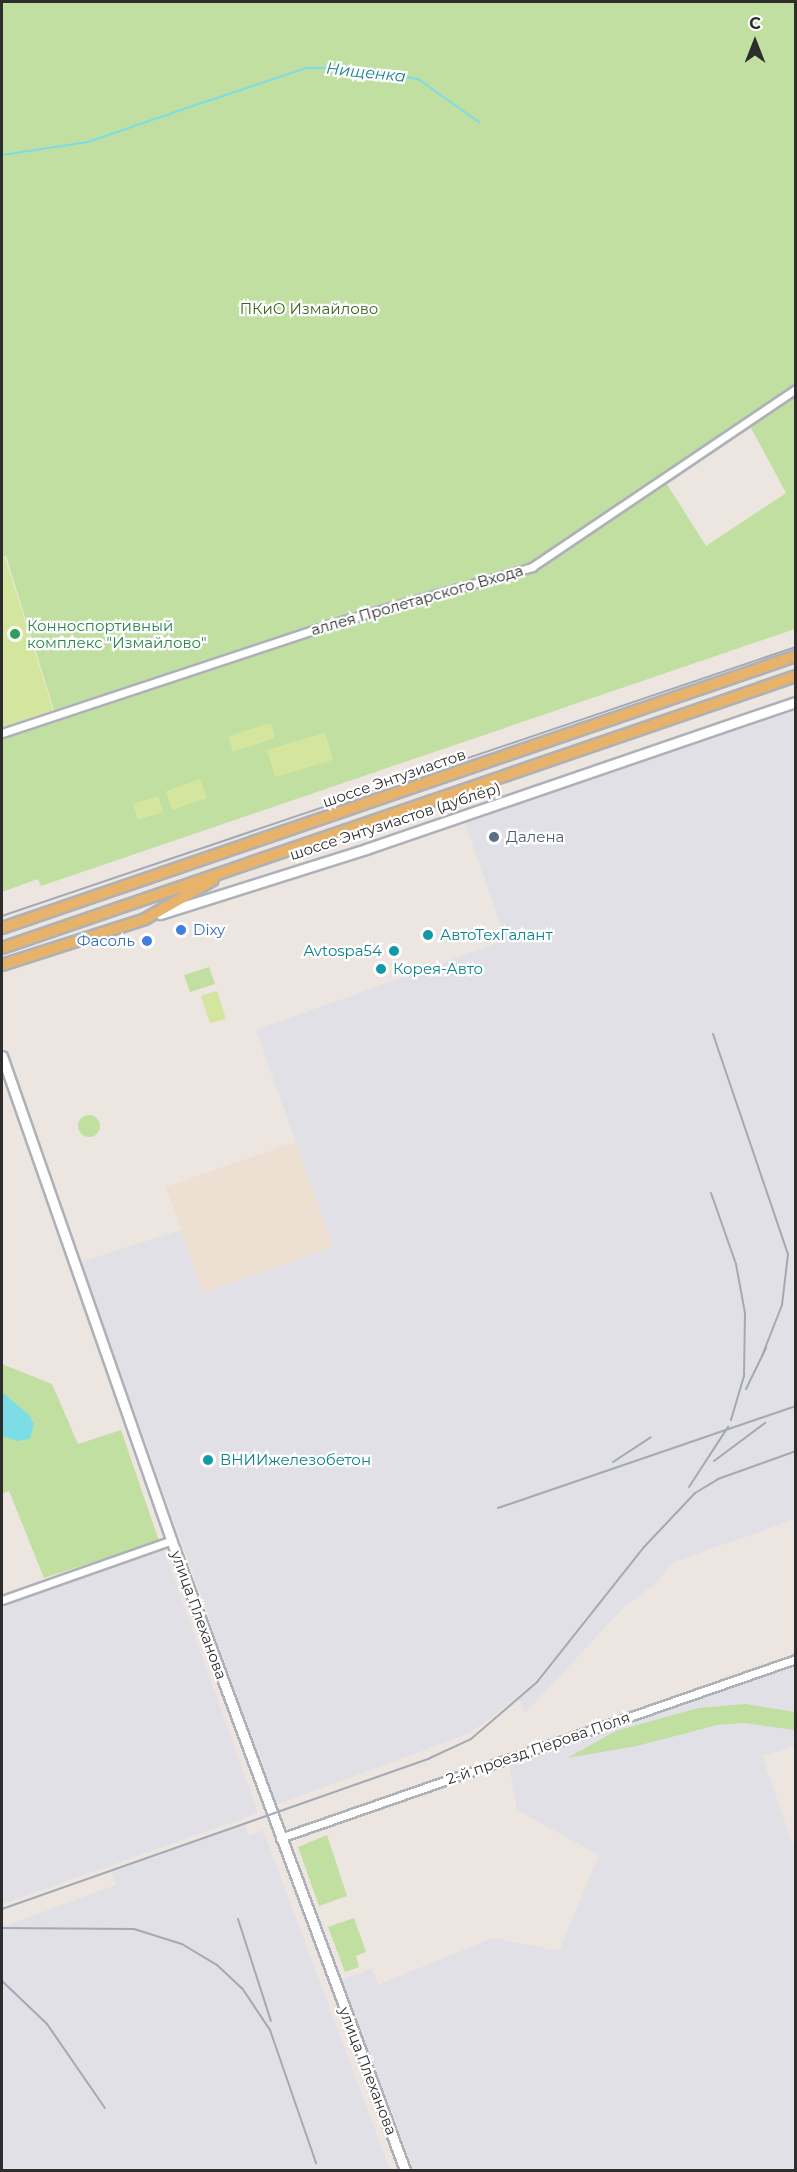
<!DOCTYPE html>
<meta charset="utf-8">
<style>
body{margin:0}
#map{position:relative;width:797px;height:2172px;overflow:hidden;background:#ede5e0;font-family:Montserrat,sans-serif}
div>[style]{position:absolute}
[style*='--x']{left:calc(var(--x)*1px);top:calc(var(--y)*1px);width:calc(var(--w)*1px);rotate:calc(var(--a)*1deg)}
.industrial>*{inset:0;background:#e1e0e6}
.education>*{inset:0;background:#eddfd1}
.green>*{inset:0;background:#c1dfa1}
.round{border-radius:50%}
.pitch>*{inset:0;background:#d4e59e}
.water>*{inset:0;background:#7cdde6}
.stream>*{height:2px;margin:-1px;padding:0 1px;transform-origin:1px;border-radius:1px;background:#7cdde6}
.roads{filter:drop-shadow(2px 0 #adb1b8) drop-shadow(-2px 0 #adb1b8) drop-shadow(0 2px #adb1b8) drop-shadow(0 -2px #adb1b8)}
.minor>*{height:7px;margin:-3.5px;padding:0 3.5px;transform-origin:3.5px;border-radius:3.5px;background:#fff}
.secondary>*{height:9px;margin:-4.5px;padding:0 4.5px;transform-origin:4.5px;border-radius:4.5px;background:#fff}
.primary>*{height:10px;margin:-5px;padding:0 5px;transform-origin:5px;border-radius:5px;background:#e7b36b}
.tram>*{height:1.5px;margin:-0.75px;padding:0 0.75px;transform-origin:0.75px;border-radius:0.75px;background:#a3a9b5}
.rail>*{height:2px;margin:-1px;padding:0 1px;transform-origin:1px;border-radius:1px;background:#a3a9b5}
.dots>*{width:16px;height:16px;translate:-50% -50%;box-sizing:border-box;border:3px solid #fff;border-radius:50%}
span{translate:-50% -50%;white-space:nowrap;text-align:center;line-height:1.15;-webkit-text-stroke:4.5px #fff;paint-order:stroke}
.park-label{font-size:15px;color:#3b6521}
.street-label{font-size:15px;color:#2d2d2d}
.leisure-label{font-size:15px;color:#27864d}
.left{translate:0 -50%;text-align:left}
.service-label{font-size:15px;color:#4e5e75}
.shop-label{font-size:15px;color:#366cbe}
.right{translate:-100% -50%;text-align:right}
.culture-label{font-size:15px;color:#0d838f}
.water-label{font-size:16px;color:#188195;font-style:italic}
.frame{position:absolute;inset:0;border:3px solid #2d2d2d;pointer-events:none}
.north{position:absolute;left:725px;top:12px;width:60px;height:60px;-webkit-text-stroke:4px #fff;paint-order:stroke;rotate:0deg;font-size:16px;font-weight:700;line-height:24px;text-align:center;color:#2d2d2d}
.north::after{content:'';display:block;margin:auto;width:21px;height:27px;background:#2d2d2d;clip-path:polygon(50% 0,100% 100%,50% 72%,0 100%)}
</style>
<div id="map">
<div class="industrial">
<i style="clip-path:polygon(795px 709px,795px 1519px,674px 1562px,655px 1584px,625px 1606px,525px 1713px,518px 1697px,470px 1733px,276px 1805px,81px 1262px,181px 1230px,203px 1293px,333px 1247px,256px 1030px,506px 940px,465px 823px)"></i>
<i style="clip-path:polygon(163px 1547px,258px 1813px,2px 1904px,2px 1605px)"></i>
<i style="clip-path:polygon(795px 1665px,795px 1746px,762px 1756px,795px 1851px,795px 2170px,414px 2170px,341px 1979px,372px 1969px,378px 1985px,493px 1938px,559px 1951px,599px 1855px,517px 1810px,509px 1764px)"></i>
<i style="clip-path:polygon(245px 1824px,249px 1836px,263px 1830px,390px 2170px,2px 2170px,2px 1927px,116px 1885px,112px 1872px)"></i>
</div>
<div class="education">
<i style="clip-path:polygon(296px 1142px,333px 1247px,203px 1293px,166px 1187px)"></i>
</div>
<div class="green">
<i style="clip-path:polygon(2px 2px,795px 2px,795px 383px,530px 563px,54px 710px,6px 556px,2px 557px)"></i>
<i style="clip-path:polygon(795px 396px,795px 629px,41px 886px,38px 879px,2px 892px,2px 738px,234px 660px,533px 572px,665px 481px,706px 546px,786px 493px,750px 426px)"></i>
<i style="clip-path:polygon(209px 967px,215px 984px,190px 992px,184px 975px)"></i>
<i class="round" style="left:78px;top:1115px;width:22px;height:22px"></i>
<i style="clip-path:polygon(2px 1364px,52px 1384px,78px 1444px,121px 1430px,159px 1541px,44px 1578px,9px 1491px,2px 1494px)"></i>
<i style="clip-path:polygon(745px 1704px,795px 1712px,795px 1730px,745px 1723px,717px 1725px,637px 1746px,567px 1758px,616px 1731px,698px 1708px)"></i>
<i style="clip-path:polygon(327px 1835px,347px 1896px,319px 1906px,298px 1847px)"></i>
<i style="clip-path:polygon(354px 1918px,366px 1952px,356px 1956px,359px 1967px,345px 1972px,328px 1927px)"></i>
</div>
<div class="pitch">
<i style="clip-path:polygon(5px 557px,53px 710px,2px 727px,2px 558px)"></i>
<i style="clip-path:polygon(271px 723px,275px 738px,233px 752px,228px 736px)"></i>
<i style="clip-path:polygon(325px 733px,333px 760px,275px 777px,267px 750px)"></i>
<i style="clip-path:polygon(200px 779px,207px 798px,172px 810px,166px 791px)"></i>
<i style="clip-path:polygon(158px 796px,163px 812px,138px 820px,133px 804px)"></i>
<i style="clip-path:polygon(217px 991px,226px 1019px,210px 1023px,201px 996px)"></i>
</div>
<div class="water">
<i style="clip-path:polygon(2px 1392px,29px 1415px,34px 1424px,30px 1439px,17px 1441px,2px 1436px)"></i>
</div>
<div class="stream">
<i style="--x:208;--y:101;--w:103;--a:-18.6"></i>
<i style="--x:306;--y:68;--w:42;--a:0"></i>
<i style="--x:348;--y:68;--w:71;--a:8.9"></i>
<i style="--x:418;--y:79;--w:75;--a:35.2"></i>
<i style="--x:2;--y:155;--w:87;--a:-8.6"></i>
<i style="--x:88;--y:142;--w:126;--a:-19"></i>
</div>
<div class="roads">
<div class="minor">
<i style="--x:2;--y:733;--w:347;--a:-18.3"></i>
<i style="--x:331;--y:624;--w:209;--a:-15.8"></i>
<i style="--x:532;--y:567;--w:318;--a:-34"></i>
<i style="--x:2;--y:1600;--w:180;--a:-19.4"></i>
<i style="--x:280;--y:1838;--w:546;--a:-19.13"></i>
</div>
<div class="secondary">
<i style="--x:160;--y:914;--w:216;--a:-17.5"></i>
<i style="--x:366;--y:849;--w:454;--a:-18.9"></i>
<i style="--x:2;--y:1056;--w:533;--a:70.72"></i>
<i style="--x:178;--y:1559;--w:652;--a:69.62"></i>
</div>
<div class="primary">
<i style="--x:2;--y:928;--w:839;--a:-18.91"></i>
<i style="--x:2;--y:948;--w:839;--a:-18.91"></i>
<i style="--x:2;--y:965;--w:150;--a:-17.8"></i>
<i style="--x:145;--y:919;--w:78;--a:-29.8"></i>
</div>
</div>
<div class="tram">
<i style="--x:2;--y:916;--w:838;--a:-18.72"></i>
</div>
<div class="rail">
<i style="--x:713;--y:1034;--w:232;--a:71.2"></i>
<i style="--x:788;--y:1254;--w:51;--a:96.7"></i>
<i style="--x:782;--y:1305;--w:55;--a:111.4"></i>
<i style="--x:711;--y:1193;--w:75;--a:70.6"></i>
<i style="--x:736;--y:1264;--w:50;--a:79.6"></i>
<i style="--x:745;--y:1313;--w:63;--a:90.9"></i>
<i style="--x:744;--y:1376;--w:46;--a:106.5"></i>
<i style="--x:746;--y:1389;--w:46;--a:-64"></i>
<i style="--x:714;--y:1461;--w:64;--a:-36.7"></i>
<i style="--x:613;--y:1462;--w:45;--a:-33.3"></i>
<i style="--x:689;--y:1487;--w:72;--a:-57"></i>
<i style="--x:498;--y:1508;--w:315;--a:-18.9"></i>
<i style="--x:2;--y:1909;--w:454;--a:-19.4"></i>
<i style="--x:430;--y:1758;--w:45;--a:-24.9"></i>
<i style="--x:471;--y:1739;--w:87;--a:-40.8"></i>
<i style="--x:537;--y:1682;--w:172;--a:-51.6"></i>
<i style="--x:644;--y:1547;--w:74;--a:-46.6"></i>
<i style="--x:695;--y:1493;--w:27;--a:-31"></i>
<i style="--x:718;--y:1479;--w:83;--a:-19.7"></i>
<i style="--x:238;--y:1919;--w:107;--a:72.1"></i>
<i style="--x:2;--y:1928;--w:132;--a:0.4"></i>
<i style="--x:134;--y:1929;--w:50;--a:17.4"></i>
<i style="--x:182;--y:1944;--w:41;--a:31"></i>
<i style="--x:217;--y:1965;--w:34;--a:43"></i>
<i style="--x:242;--y:1988;--w:50;--a:56.3"></i>
<i style="--x:270;--y:2030;--w:141;--a:70.9"></i>
<i style="--x:2;--y:1981;--w:62;--a:43.7"></i>
<i style="--x:47;--y:2024;--w:102;--a:55.4"></i>
</div>
<div class="dots">
<i style="left:15px;top:634px;background:#2e9e5b"></i>
<i style="left:494px;top:837px;background:#5c6f8a"></i>
<i style="left:181px;top:930px;background:#3f7fe0"></i>
<i style="left:428px;top:935px;background:#0f9aa8"></i>
<i style="left:147px;top:941px;background:#3f7fe0"></i>
<i style="left:394px;top:951px;background:#0f9aa8"></i>
<i style="left:381px;top:969px;background:#0f9aa8"></i>
<i style="left:208px;top:1460px;background:#0f9aa8"></i>
</div>
<div class="park-label">
<span style="left:309px;top:309px">ПКиО Измайлово</span>
</div>
<div class="street-label">
<span style="left:417px;top:600px;rotate:-16deg">аллея Пролетарского Входа</span>
<span style="left:394px;top:778px;rotate:-19deg">шоссе Энтузиастов</span>
<span style="left:395px;top:821px;rotate:-18deg">шоссе Энтузиастов (дублёр)</span>
<span style="left:199px;top:1615px;rotate:70deg">улица Плеханова</span>
<span style="left:538px;top:1748px;rotate:-19deg">2-й проезд Перова Поля</span>
<span style="left:368px;top:2071px;rotate:69deg">улица Плеханова</span>
</div>
<div class="leisure-label">
<span class="left" style="left:27px;top:634px">Конноспортивный<br>комплекс "Измайлово"</span>
</div>
<div class="service-label">
<span class="left" style="left:506px;top:837px">Далена</span>
</div>
<div class="shop-label">
<span class="left" style="left:193px;top:930px">Dixy</span>
<span class="right" style="left:135px;top:941px">Фасоль</span>
</div>
<div class="culture-label">
<span class="left" style="left:440px;top:935px">АвтоТехГалант</span>
<span class="right" style="left:382px;top:951px">Avtospa54</span>
<span class="left" style="left:393px;top:969px">Корея-Авто</span>
<span class="left" style="left:220px;top:1460px">ВНИИжелезобетон</span>
</div>
<div class="water-label">
<span style="left:366px;top:73px;rotate:6deg">Нищенка</span>
</div>
<div class="frame"></div>
<div class="north">С</div>
</div>
